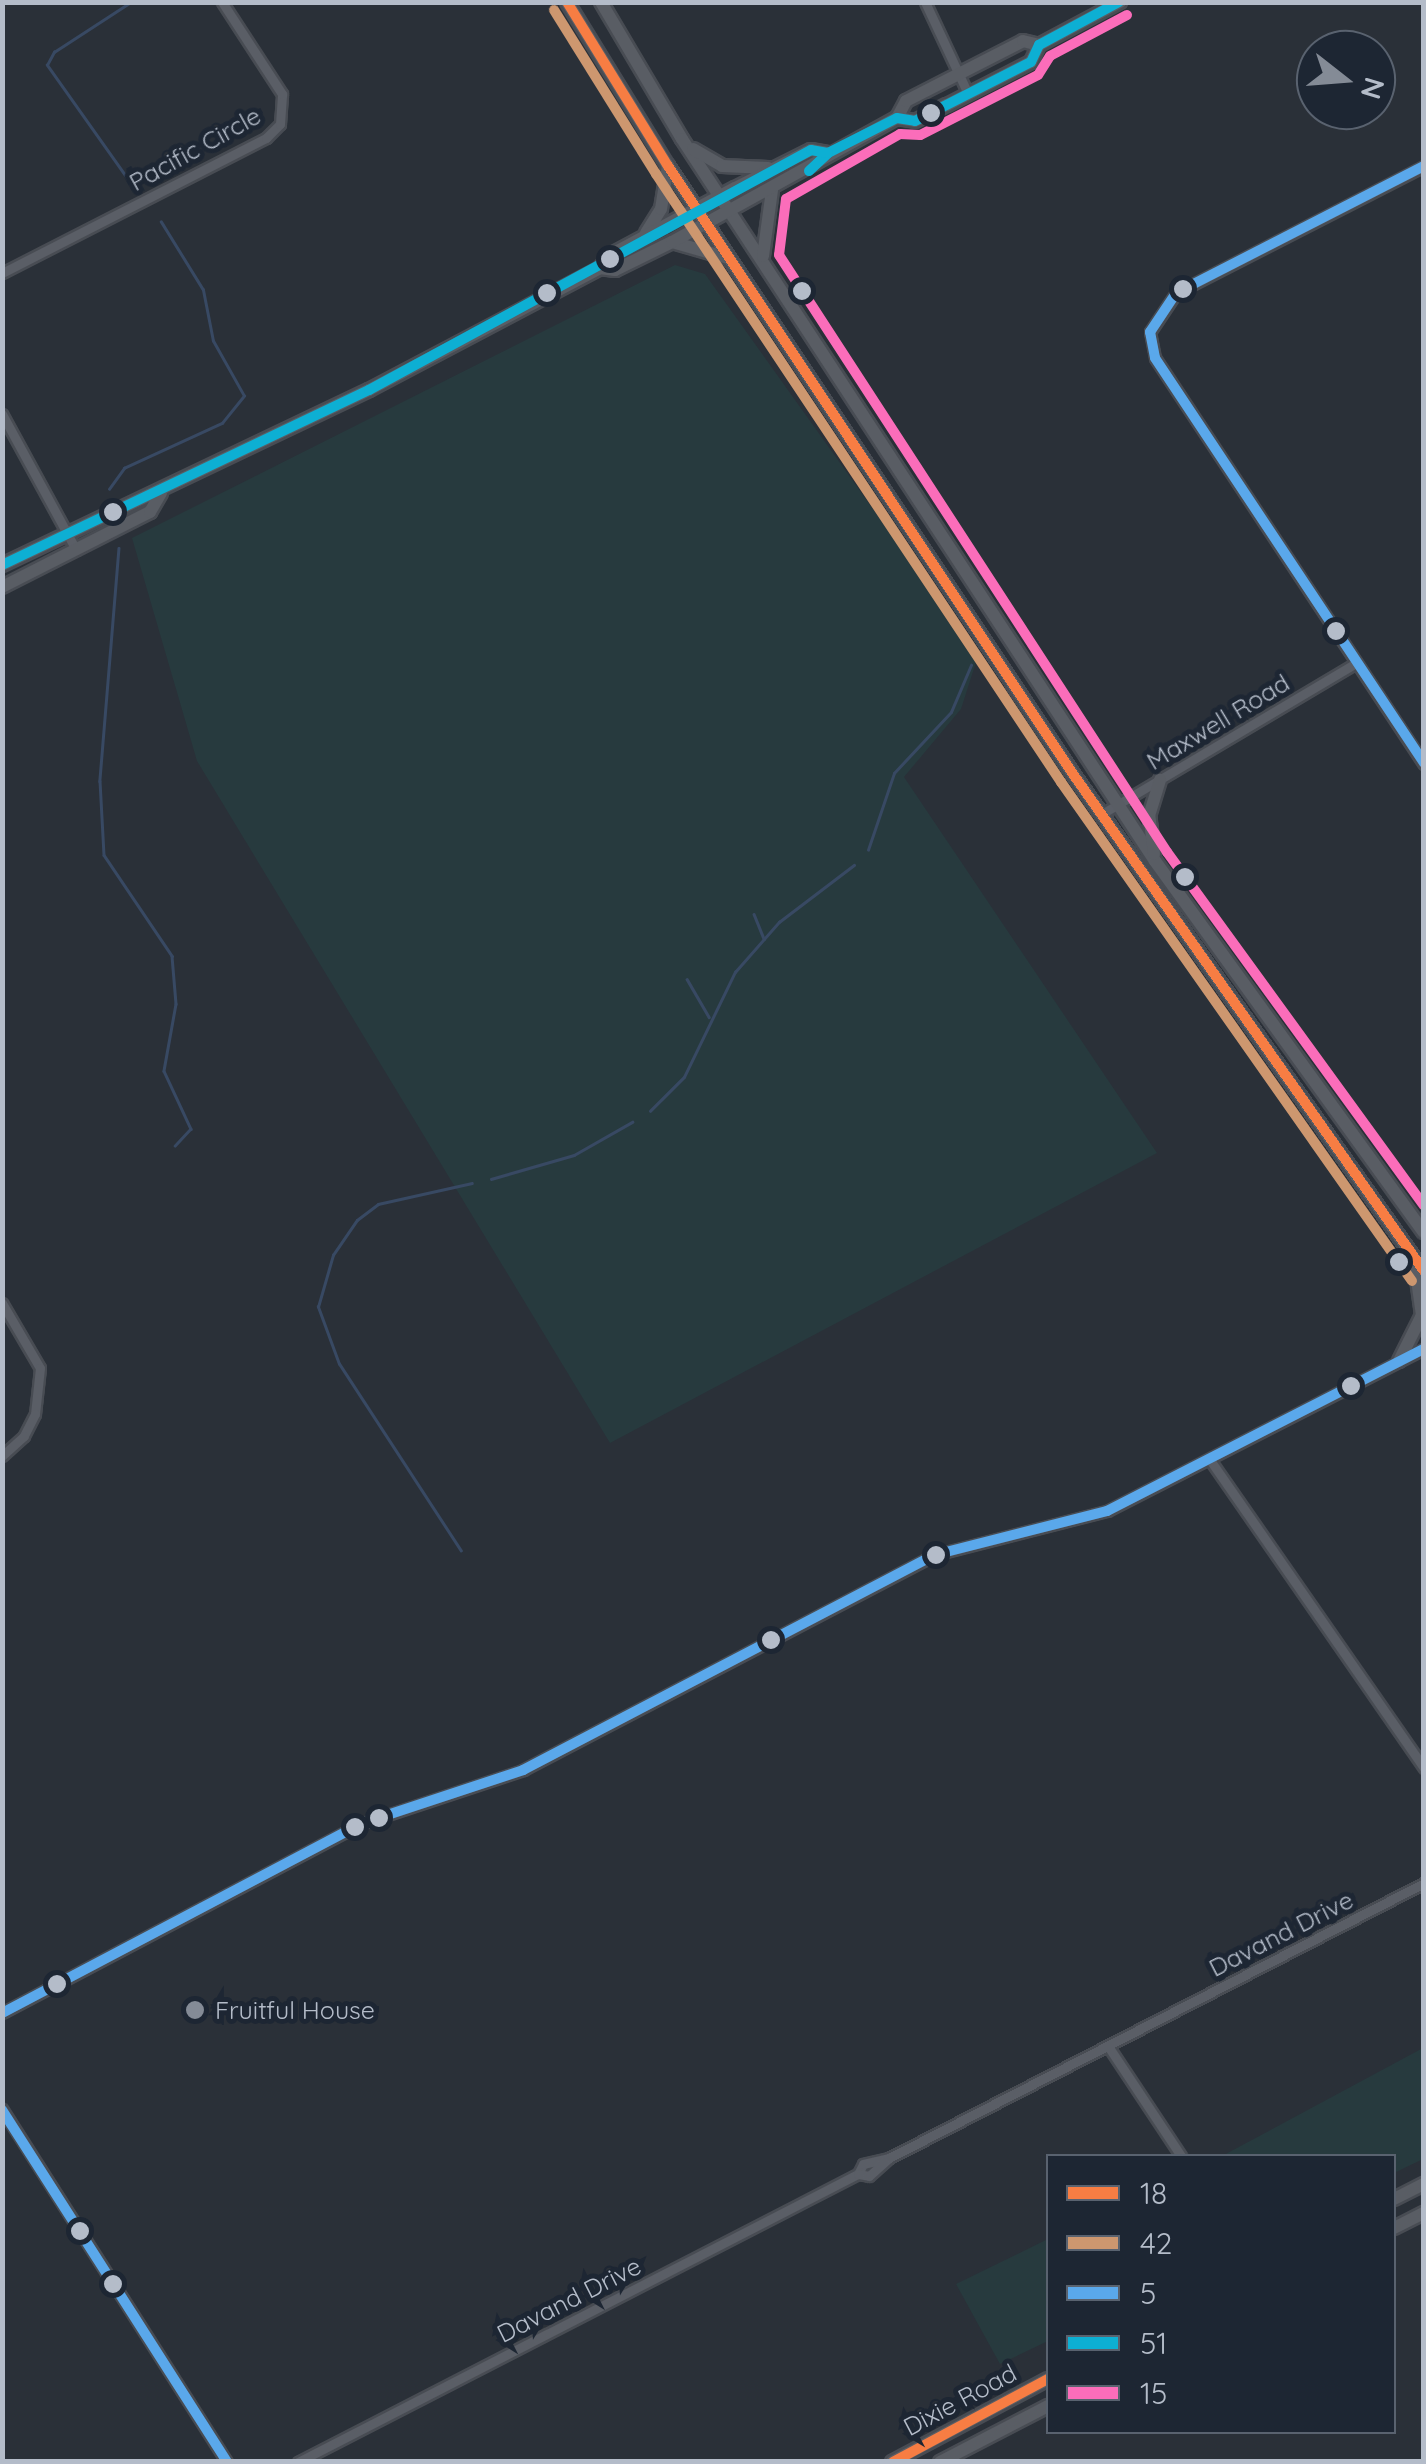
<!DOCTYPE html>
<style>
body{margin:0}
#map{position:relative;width:1426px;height:2464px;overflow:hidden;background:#2a3038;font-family:Quicksand,sans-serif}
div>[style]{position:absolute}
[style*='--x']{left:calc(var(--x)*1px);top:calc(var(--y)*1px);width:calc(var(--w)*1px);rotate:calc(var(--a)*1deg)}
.green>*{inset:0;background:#273a3e}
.stream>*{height:2.5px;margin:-1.25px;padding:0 1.25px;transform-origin:1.25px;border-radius:1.25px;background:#384963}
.roads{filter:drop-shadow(2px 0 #484c53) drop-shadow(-2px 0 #484c53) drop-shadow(0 2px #484c53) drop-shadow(0 -2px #484c53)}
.minor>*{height:9px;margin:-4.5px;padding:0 4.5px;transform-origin:4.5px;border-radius:4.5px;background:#5a5e66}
.secondary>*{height:12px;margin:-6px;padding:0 6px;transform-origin:6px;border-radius:6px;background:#595d64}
.bus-1>*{height:10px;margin:-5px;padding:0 5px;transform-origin:5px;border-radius:5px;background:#f77d43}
.bus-2>*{height:10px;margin:-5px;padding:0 5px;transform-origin:5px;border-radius:5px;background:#cd976f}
.bus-3>*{height:10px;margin:-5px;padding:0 5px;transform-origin:5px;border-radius:5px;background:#5aa8eb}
.bus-4>*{height:10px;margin:-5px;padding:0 5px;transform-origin:5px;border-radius:5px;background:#0dafd3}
.bus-5>*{height:10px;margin:-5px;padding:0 5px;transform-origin:5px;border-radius:5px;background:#fb6dba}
.dots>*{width:28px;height:28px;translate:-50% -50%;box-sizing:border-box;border:5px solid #1d2633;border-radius:50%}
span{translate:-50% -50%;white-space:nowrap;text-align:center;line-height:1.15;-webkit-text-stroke:10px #1d2633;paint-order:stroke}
.street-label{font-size:25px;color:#b4bcc9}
.poi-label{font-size:25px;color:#b4bcc9}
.left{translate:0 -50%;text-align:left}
.frame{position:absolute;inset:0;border:5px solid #b4bcc9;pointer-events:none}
.legend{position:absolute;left:1046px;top:2154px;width:350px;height:280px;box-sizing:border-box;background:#1d2633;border:2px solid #59626f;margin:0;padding:12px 18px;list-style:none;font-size:30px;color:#b4bcc9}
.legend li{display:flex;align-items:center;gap:20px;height:50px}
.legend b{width:50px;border:2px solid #59626f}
.north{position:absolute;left:1296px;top:30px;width:100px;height:100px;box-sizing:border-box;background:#1d2633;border:2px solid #59626f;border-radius:50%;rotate:107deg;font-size:28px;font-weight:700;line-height:40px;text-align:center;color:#b4bcc9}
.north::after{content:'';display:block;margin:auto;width:35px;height:45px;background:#848b96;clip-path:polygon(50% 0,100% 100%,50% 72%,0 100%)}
</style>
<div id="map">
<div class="green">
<i style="clip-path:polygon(675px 265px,705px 274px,978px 656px,961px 709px,904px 777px,1157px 1153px,610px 1443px,197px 761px,132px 538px)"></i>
<i style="clip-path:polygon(1423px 2048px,1423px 2159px,1394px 2173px,1394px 2156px,1222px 2156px)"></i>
<i style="clip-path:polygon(1048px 2239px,1048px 2341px,1000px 2364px,956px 2284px)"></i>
</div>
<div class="stream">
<i style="--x:129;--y:181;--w:142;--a:-125.3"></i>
<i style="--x:47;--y:65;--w:15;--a:-62"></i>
<i style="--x:54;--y:52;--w:92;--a:-33"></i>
<i style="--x:109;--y:489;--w:26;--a:-54"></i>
<i style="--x:124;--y:468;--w:108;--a:-24.7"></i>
<i style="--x:222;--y:423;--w:35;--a:-51"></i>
<i style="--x:244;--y:396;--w:63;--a:-119.4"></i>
<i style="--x:213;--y:341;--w:52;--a:-101.1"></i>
<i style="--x:203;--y:290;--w:80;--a:-121.7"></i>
<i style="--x:119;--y:548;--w:234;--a:94.7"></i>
<i style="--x:100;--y:781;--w:74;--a:86.9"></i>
<i style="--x:104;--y:855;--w:122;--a:56"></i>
<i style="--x:172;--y:956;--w:48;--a:85.2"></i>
<i style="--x:176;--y:1004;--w:68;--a:100.2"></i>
<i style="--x:164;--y:1071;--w:64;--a:65"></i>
<i style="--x:191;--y:1129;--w:23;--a:133"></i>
<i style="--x:868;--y:850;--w:81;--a:-71.3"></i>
<i style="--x:894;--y:773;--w:83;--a:-46.9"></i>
<i style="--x:951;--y:712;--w:51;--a:-66.9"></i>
<i style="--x:754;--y:914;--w:27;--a:68"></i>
<i style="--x:687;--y:979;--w:44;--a:59.9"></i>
<i style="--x:650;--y:1111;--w:48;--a:-45"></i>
<i style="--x:684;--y:1077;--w:117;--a:-64.1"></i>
<i style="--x:735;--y:972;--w:67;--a:-48.7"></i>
<i style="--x:779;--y:922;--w:94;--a:-37.2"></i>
<i style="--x:491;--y:1179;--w:86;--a:-16.1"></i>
<i style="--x:574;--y:1155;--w:67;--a:-29.6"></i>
<i style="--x:461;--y:1551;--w:223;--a:-123.1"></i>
<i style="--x:339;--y:1364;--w:61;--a:-110.2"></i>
<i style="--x:318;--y:1307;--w:54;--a:-73.9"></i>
<i style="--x:333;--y:1255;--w:42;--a:-55.6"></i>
<i style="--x:357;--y:1220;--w:26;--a:-37"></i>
<i style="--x:378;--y:1204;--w:96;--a:-12.6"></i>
</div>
<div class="roads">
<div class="minor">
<i style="--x:925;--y:2;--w:102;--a:64.9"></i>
<i style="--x:1424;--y:166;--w:279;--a:152.9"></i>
<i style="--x:1176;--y:293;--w:47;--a:123.7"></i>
<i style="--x:1150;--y:332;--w:26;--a:79"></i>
<i style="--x:1155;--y:358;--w:487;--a:56.5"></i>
<i style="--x:2;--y:273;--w:297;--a:-27.1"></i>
<i style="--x:266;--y:138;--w:20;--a:-45"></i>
<i style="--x:280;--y:124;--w:30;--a:-86"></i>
<i style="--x:282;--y:94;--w:110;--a:-123.1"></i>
<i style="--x:2;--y:414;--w:155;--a:61.4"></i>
<i style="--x:1100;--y:815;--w:298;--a:-30.7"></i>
<i style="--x:2;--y:1303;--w:75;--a:59.7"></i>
<i style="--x:40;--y:1368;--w:46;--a:96.2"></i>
<i style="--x:35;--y:1414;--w:25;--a:117"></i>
<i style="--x:24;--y:1436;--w:30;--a:138"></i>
<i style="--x:1210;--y:1460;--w:375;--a:55.2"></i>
<i style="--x:2;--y:2013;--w:408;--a:-27.8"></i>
<i style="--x:363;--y:1823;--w:169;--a:-18.3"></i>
<i style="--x:523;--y:1770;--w:464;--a:-27.6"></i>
<i style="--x:934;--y:1555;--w:179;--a:-14.3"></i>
<i style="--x:1107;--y:1511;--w:356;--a:-27.1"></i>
<i style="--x:1108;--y:2046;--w:132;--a:56.4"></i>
<i style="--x:2;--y:2109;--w:419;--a:57.5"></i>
<i style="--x:858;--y:2174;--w:11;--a:-63"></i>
<i style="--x:863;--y:2164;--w:27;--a:-13"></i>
<i style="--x:298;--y:2462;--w:630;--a:-27.22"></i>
<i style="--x:858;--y:2174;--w:11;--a:10"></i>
<i style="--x:869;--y:2176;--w:27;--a:-42"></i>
<i style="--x:889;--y:2158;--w:602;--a:-27.2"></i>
</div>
<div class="secondary">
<i style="--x:567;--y:2;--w:193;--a:58.4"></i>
<i style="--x:668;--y:166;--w:731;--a:56.33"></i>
<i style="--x:1073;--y:774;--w:609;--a:54.82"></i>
<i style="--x:601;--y:2;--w:159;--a:59.4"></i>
<i style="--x:682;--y:139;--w:863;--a:56.77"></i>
<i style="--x:1155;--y:861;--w:458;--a:54.1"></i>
<i style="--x:897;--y:118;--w:19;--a:-62"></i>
<i style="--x:906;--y:101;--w:131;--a:-27.1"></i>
<i style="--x:1023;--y:41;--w:16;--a:14"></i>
<i style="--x:693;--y:149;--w:34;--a:30"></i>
<i style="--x:722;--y:166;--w:46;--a:2.5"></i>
<i style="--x:646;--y:233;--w:28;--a:-58"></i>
<i style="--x:661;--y:209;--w:44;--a:-80.8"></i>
<i style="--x:672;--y:242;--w:58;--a:15.9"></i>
<i style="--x:763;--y:256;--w:67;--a:-82.2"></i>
<i style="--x:600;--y:268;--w:15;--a:8"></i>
<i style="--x:615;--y:270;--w:64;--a:-26.2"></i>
<i style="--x:672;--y:242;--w:257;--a:-28.9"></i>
<i style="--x:897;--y:118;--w:18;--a:9"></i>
<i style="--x:915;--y:121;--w:36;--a:-27"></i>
<i style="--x:947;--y:105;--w:94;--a:-27.1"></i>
<i style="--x:1031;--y:62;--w:19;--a:-65"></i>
<i style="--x:1039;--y:45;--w:92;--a:-28"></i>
<i style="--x:2;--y:565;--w:407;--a:-25.5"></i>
<i style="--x:369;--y:390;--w:261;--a:-27.8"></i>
<i style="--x:600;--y:268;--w:16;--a:-52"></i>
<i style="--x:610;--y:255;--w:142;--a:-28.2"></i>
<i style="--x:735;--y:188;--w:85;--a:-26.6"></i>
<i style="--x:811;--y:150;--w:17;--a:10"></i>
<i style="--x:2;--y:587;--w:166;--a:-26.9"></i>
<i style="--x:150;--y:512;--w:22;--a:-60"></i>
<i style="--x:1154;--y:854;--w:38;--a:-97"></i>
<i style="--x:1149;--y:816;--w:38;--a:-73"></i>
<i style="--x:1399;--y:1361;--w:51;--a:-63.4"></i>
<i style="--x:1422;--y:1315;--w:50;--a:-98"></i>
<i style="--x:1394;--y:2199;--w:34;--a:-27"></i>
<i style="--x:1394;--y:2228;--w:34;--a:-27"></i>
<i style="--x:892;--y:2462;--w:177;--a:-28"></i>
<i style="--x:940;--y:2462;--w:122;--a:-27.4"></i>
</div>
</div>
<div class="bus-1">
<i style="--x:567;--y:2;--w:193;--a:58.4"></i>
<i style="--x:668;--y:166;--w:731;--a:56.33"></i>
<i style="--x:1073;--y:774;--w:608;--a:54.77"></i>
<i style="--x:893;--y:2462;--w:176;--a:-28.2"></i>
</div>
<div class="bus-2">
<i style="--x:554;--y:10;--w:193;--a:58.1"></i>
<i style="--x:656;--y:174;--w:731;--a:56.33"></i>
<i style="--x:1061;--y:782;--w:610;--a:54.88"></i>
</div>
<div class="bus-3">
<i style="--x:1424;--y:166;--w:279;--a:152.9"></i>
<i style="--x:1176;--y:293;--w:47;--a:123.7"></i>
<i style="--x:1150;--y:332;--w:26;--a:79"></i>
<i style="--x:1155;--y:358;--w:486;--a:56.4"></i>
<i style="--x:2;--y:2013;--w:408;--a:-27.8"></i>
<i style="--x:363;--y:1823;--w:169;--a:-18.3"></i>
<i style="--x:523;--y:1770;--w:464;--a:-27.6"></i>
<i style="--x:934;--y:1555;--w:179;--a:-14.3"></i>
<i style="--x:1107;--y:1511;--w:356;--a:-27.1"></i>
<i style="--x:2;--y:2110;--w:418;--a:57.4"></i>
</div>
<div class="bus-4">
<i style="--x:809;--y:171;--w:26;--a:-43"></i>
<i style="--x:828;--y:153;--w:77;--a:-26.9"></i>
<i style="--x:897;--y:118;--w:18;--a:9"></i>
<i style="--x:915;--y:121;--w:130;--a:-27"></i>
<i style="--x:1031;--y:62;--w:19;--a:-65"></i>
<i style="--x:1039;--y:45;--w:91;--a:-28.3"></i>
<i style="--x:2;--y:565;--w:407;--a:-25.5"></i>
<i style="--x:369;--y:390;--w:503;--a:-28.5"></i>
<i style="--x:811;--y:150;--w:17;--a:10"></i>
</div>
<div class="bus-5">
<i style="--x:1127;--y:15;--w:87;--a:152"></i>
<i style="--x:1050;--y:56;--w:22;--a:122"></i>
<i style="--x:1038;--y:75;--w:132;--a:153"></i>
<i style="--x:920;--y:135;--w:20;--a:-177"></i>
<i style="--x:900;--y:134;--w:131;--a:150.3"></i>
<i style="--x:786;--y:199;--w:56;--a:97.1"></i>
<i style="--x:779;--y:255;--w:712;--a:56.98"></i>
<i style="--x:1167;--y:852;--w:437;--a:54"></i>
</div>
<div class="dots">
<i style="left:931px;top:113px;background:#b4bcc9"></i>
<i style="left:610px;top:259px;background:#b4bcc9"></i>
<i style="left:1183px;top:289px;background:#b4bcc9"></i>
<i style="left:802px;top:291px;background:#b4bcc9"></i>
<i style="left:547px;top:293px;background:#b4bcc9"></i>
<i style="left:113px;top:512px;background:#b4bcc9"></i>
<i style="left:1336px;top:631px;background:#b4bcc9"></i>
<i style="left:1185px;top:877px;background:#b4bcc9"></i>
<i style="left:1399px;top:1262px;background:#b4bcc9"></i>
<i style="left:1351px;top:1386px;background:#b4bcc9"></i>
<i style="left:936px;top:1555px;background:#b4bcc9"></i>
<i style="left:771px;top:1640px;background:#b4bcc9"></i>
<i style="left:379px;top:1818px;background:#b4bcc9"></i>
<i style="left:355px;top:1827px;background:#b4bcc9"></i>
<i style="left:57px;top:1984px;background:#b4bcc9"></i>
<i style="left:195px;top:2010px;background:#848b96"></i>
<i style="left:80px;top:2231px;background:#b4bcc9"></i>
<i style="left:113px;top:2284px;background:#b4bcc9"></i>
</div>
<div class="street-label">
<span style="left:195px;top:149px;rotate:-29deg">Pacific Circle</span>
<span style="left:1218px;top:722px;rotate:-31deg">Maxwell Road</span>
<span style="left:1281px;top:1934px;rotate:-27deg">Davand Drive</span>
<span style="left:569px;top:2300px;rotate:-27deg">Davand Drive</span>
<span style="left:960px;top:2400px;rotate:-28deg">Dixie Road</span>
</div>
<div class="poi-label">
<span class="left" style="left:215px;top:2010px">Fruitful House</span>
</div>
<div class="frame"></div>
<ul class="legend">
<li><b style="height:12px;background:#f77d43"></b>18</li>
<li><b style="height:12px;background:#cd976f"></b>42</li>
<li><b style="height:12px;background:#5aa8eb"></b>5</li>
<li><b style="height:12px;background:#0dafd3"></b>51</li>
<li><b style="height:12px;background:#fb6dba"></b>15</li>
</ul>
<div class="north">N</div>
</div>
